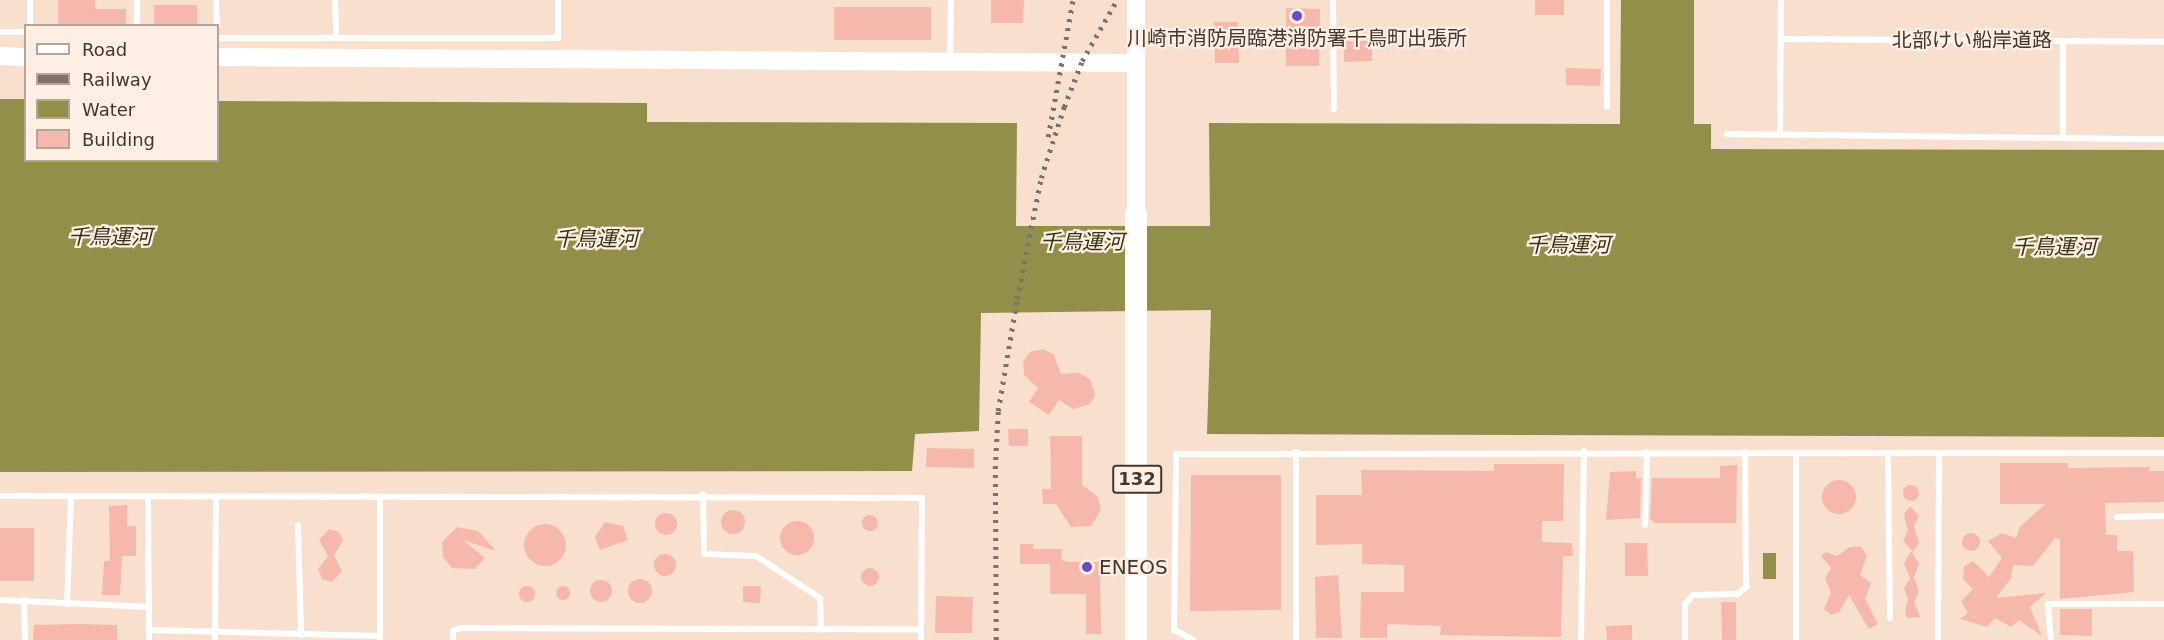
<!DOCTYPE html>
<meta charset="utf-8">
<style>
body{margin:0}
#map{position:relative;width:2164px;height:640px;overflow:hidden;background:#f9dfcd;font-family:"DejaVu Sans","Noto Sans JP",sans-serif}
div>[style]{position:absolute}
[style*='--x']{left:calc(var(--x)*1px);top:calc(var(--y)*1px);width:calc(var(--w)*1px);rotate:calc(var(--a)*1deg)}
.water>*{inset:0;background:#918f49}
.building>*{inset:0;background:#f6b8ac}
.round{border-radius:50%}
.lane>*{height:6px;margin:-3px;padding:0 3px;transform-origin:3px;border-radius:3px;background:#fff}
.secondary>*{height:18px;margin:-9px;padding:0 9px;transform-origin:9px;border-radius:9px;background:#fff}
.highway>*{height:22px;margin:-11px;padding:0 11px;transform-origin:11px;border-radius:11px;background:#fff}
.rail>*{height:4.5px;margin-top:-2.25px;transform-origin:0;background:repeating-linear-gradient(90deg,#807065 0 3px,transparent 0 9px)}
.dots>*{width:16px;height:16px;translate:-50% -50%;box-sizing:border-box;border:3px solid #feeee4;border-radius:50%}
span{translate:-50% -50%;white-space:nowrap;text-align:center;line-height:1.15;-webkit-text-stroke:4.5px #feeee4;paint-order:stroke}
.shield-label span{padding:2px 4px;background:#feeee4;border:2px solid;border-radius:4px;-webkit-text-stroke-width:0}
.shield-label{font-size:18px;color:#433831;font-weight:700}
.poi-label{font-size:20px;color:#433831}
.left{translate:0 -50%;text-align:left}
.street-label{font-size:20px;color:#433831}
.water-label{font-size:21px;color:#343313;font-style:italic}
.legend{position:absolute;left:24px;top:24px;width:195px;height:138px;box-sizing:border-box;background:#feeee4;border:2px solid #b3a59c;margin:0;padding:8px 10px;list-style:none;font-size:18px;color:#433831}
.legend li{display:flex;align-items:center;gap:12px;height:30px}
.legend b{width:30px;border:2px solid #b3a59c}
</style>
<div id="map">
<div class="water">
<i style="clip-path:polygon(1621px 0,1694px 0,1694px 124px,1711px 124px,1711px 149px,2164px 150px,2164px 437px,1207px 434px,1211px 310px,981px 313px,979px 431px,915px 434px,912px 471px,0 472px,0 99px,25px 99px,26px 160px,218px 160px,218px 101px,647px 103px,647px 122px,1017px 123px,1016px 226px,1210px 226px,1209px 123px,1620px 124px)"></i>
<i style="clip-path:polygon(1763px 553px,1776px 553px,1776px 579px,1763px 579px)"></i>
</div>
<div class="building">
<i style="clip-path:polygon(58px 0,95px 0,95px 9px,126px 9px,126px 25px,58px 24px)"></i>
<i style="clip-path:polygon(991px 0,1024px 0,1023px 23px,991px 23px)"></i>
<i style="clip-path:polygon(1535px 0,1564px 0,1564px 15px,1535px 15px)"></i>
<i style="clip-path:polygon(154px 5px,197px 5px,197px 26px,154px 26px)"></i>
<i style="clip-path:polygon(834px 7px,931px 7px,931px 40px,834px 40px)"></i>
<i style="clip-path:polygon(1286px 8px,1320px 9px,1319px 66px,1286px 66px)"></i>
<i style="clip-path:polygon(1214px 22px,1238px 22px,1239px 63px,1215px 63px)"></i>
<i style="clip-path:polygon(1344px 41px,1372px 41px,1372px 61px,1344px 62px)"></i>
<i style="clip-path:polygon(1566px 68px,1601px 69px,1600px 86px,1566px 85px)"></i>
<i style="clip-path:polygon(1043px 349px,1054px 355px,1061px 374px,1079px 373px,1090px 379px,1095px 395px,1090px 404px,1073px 409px,1059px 400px,1049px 415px,1029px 402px,1038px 388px,1024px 375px,1023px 362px,1030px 352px)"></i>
<i style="clip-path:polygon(1008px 429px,1028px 429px,1028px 446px,1009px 446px)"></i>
<i style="clip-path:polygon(1050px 436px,1082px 436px,1082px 485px,1098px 497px,1101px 510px,1091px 526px,1071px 527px,1056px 504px,1043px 504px,1042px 489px,1051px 489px)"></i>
<i style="clip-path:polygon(927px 448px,974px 449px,974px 468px,926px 467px)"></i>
<i style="clip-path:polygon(2000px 463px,2068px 463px,2068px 468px,2149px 467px,2149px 471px,2164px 471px,2164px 502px,2105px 503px,2106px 535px,2117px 535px,2117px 551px,2133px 551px,2134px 592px,2060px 599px,2060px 539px,2055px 538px,2033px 566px,2013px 565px,2011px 578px,1996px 598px,2046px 593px,2030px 607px,2042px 636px,2019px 620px,2011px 627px,1995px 618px,1987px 627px,1960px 619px,1968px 613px,1961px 601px,1973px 589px,1963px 579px,1964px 567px,1973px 561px,1989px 577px,2002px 558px,1988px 541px,2002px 533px,2016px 538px,2020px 527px,2045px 504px,2000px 504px)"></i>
<i style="clip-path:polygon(1494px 464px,1564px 464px,1563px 521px,1542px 521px,1542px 542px,1572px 543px,1573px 556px,1563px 556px,1561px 637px,1440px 635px,1441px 626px,1387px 624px,1387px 638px,1360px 638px,1361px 592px,1404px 592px,1404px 565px,1362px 564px,1362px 544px,1316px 545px,1316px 495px,1362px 495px,1361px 470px,1494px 471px)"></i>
<i style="clip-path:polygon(1737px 465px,1736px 523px,1655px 523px,1650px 519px,1652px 478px,1720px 478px,1720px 466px)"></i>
<i style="clip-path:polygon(1636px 471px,1636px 479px,1641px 478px,1640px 518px,1606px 520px,1610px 472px)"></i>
<i style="clip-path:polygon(1191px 475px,1281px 475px,1281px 610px,1190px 611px)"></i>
<i class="round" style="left:1822px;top:480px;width:34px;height:34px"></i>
<i class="round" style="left:1903px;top:485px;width:16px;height:16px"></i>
<i style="clip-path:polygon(127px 505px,127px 526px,136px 526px,136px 556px,122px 556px,120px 595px,102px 595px,104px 561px,110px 561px,109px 506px)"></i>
<i style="clip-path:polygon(1910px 506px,1919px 516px,1914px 526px,1919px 543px,1913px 552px,1903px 541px,1908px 531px,1904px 514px)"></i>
<i class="round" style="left:721px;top:510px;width:24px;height:24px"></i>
<i class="round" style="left:655px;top:513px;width:22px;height:22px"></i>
<i class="round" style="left:862px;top:515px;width:16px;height:16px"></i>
<i class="round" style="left:780px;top:521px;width:34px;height:34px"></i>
<i style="clip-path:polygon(605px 522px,623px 526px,628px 540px,600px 550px,595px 537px)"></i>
<i class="round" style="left:524px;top:524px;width:42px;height:42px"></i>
<i style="clip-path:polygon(457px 527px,478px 531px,496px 551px,463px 540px,485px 558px,474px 569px,452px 568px,443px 557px,442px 542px)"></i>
<i style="clip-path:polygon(0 528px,34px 528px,34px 581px,0 581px)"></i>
<i style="clip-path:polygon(329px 529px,339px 532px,343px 541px,334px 555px,342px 571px,332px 582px,322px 579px,318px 569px,328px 556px,319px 540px)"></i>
<i class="round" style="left:1962px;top:533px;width:18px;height:18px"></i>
<i style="clip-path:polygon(1625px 543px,1647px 543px,1648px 576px,1625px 576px)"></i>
<i style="clip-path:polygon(1020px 544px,1033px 544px,1033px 549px,1062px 549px,1061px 560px,1069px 562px,1100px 562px,1101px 634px,1086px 634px,1086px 594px,1050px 594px,1050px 564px,1020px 564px)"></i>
<i style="clip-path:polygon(1850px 547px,1861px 547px,1867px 556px,1860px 575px,1871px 583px,1865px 599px,1878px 624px,1869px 629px,1849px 595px,1839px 612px,1831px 615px,1824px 609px,1831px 592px,1825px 578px,1831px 568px,1821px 556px,1826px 552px,1837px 556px)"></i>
<i style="clip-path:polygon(1911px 551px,1919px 564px,1914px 577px,1919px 592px,1914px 602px,1920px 617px,1907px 618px,1905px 612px,1908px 600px,1904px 588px,1910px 578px,1904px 564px)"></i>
<i class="round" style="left:654px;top:554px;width:22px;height:22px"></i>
<i class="round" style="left:861px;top:568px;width:18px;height:18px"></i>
<i style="clip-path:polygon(1338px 575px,1342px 638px,1316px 638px,1315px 577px)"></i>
<i class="round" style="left:628px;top:579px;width:24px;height:24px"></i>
<i class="round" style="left:590px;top:580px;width:22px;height:22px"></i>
<i class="round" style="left:556px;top:586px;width:14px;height:14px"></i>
<i style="clip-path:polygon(743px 586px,761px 586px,760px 603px,743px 602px)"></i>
<i class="round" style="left:519px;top:586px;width:16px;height:16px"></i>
<i style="clip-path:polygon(936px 596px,973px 597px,972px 633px,935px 633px)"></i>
<i style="clip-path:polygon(1721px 602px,1736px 602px,1736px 640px,1722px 640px)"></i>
<i style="clip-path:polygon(2060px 609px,2092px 609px,2092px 636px,2060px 635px)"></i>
<i style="clip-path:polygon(75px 624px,117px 625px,117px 640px,33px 640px,34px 625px)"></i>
<i style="clip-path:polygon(1632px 625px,1632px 640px,1607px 640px,1606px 626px)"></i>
</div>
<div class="lane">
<i style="--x:137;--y:0;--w:26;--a:90"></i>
<i style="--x:216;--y:0;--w:26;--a:88"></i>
<i style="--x:335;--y:0;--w:38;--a:88"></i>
<i style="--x:1333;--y:0;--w:109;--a:89.5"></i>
<i style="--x:1607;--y:0;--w:107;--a:90"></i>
<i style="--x:30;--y:26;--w:26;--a:-90"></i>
<i style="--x:0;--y:32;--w:26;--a:0"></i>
<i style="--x:218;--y:38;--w:340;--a:0"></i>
<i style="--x:558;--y:38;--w:38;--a:-90"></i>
<i style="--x:1781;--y:39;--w:383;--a:0.4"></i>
<i style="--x:2063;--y:41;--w:95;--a:90"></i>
<i style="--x:950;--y:58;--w:58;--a:-89"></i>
<i style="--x:1727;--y:134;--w:437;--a:0.7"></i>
<i style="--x:1780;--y:134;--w:134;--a:-89.6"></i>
<i style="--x:1296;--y:452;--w:188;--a:90"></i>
<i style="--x:1888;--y:453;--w:165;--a:89.3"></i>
<i style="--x:703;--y:494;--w:60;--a:89"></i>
<i style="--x:704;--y:554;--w:52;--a:2.2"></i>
<i style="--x:756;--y:556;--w:77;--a:33.3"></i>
<i style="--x:820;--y:598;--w:32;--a:88"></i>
<i style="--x:0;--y:496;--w:922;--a:0.12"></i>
<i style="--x:922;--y:498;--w:142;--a:90.4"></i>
<i style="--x:148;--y:496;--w:144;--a:89.6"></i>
<i style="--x:380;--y:497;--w:139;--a:90"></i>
<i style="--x:2117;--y:517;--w:47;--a:-1.2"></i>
<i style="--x:298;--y:525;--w:110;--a:88.4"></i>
<i style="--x:1645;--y:525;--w:73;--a:-88.4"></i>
<i style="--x:0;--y:600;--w:149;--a:2.7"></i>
<i style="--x:24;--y:600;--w:40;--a:88.6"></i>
<i style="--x:67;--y:604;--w:108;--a:-87.9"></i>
<i style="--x:149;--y:630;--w:231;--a:1.5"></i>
<i style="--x:380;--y:636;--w:4;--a:90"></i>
<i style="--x:215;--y:640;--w:144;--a:-89.6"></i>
<i style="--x:453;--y:640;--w:9;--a:-90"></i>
<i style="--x:453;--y:631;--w:8;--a:-23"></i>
<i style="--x:460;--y:628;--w:461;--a:0.2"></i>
<i style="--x:1193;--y:640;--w:21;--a:-152"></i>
<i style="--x:1174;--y:630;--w:176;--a:-89.3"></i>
<i style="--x:1176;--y:454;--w:988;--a:-0.06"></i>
<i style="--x:1581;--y:640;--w:189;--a:-89.1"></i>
<i style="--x:1685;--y:640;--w:36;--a:-90"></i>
<i style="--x:1685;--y:604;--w:12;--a:-48"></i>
<i style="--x:1693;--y:595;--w:45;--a:-1.3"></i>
<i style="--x:1738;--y:594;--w:11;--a:-41"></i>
<i style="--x:1746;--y:587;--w:135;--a:-90.4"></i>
<i style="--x:1796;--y:640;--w:187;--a:-90"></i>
<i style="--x:1938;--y:640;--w:186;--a:-89.7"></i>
<i style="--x:2051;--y:640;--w:36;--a:-95"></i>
<i style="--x:2048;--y:604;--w:116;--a:0"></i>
</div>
<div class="secondary">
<i style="--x:1136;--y:0;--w:215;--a:90"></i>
<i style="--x:0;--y:56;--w:26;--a:2"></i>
<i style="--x:218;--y:57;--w:917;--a:0.37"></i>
</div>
<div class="highway">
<i style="--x:1136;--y:640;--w:425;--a:-90"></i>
</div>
<div class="rail">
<i style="--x:1048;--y:137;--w:139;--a:-79.7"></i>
<i style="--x:996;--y:640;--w:171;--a:-90.3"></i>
<i style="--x:995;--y:469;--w:58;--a:-87"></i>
<i style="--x:998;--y:411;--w:114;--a:-80.4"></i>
<i style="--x:1017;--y:299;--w:123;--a:-78.8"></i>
<i style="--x:1041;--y:178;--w:75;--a:-72.1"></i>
<i style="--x:1064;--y:107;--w:49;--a:-68.6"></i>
<i style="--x:1082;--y:61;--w:70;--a:-60.2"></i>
</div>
<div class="dots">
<i style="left:1297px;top:16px;background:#694ac3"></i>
<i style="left:1087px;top:567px;background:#694ac3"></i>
</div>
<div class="shield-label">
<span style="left:1137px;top:479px">132</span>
</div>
<div class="poi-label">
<span style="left:1297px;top:38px">川崎市消防局臨港消防署千鳥町出張所</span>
<span class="left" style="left:1099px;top:567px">ENEOS</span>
</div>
<div class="street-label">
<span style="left:1972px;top:40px">北部けい船岸道路</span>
</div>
<div class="water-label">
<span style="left:110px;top:237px">千鳥運河</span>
<span style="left:596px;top:239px">千鳥運河</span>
<span style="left:1082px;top:242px">千鳥運河</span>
<span style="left:1568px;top:245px">千鳥運河</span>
<span style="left:2054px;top:247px">千鳥運河</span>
</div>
<ul class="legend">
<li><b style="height:8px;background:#fff"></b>Road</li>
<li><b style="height:8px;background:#807065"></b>Railway</li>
<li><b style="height:16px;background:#918f49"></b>Water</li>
<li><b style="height:16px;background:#f6b8ac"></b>Building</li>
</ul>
</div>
